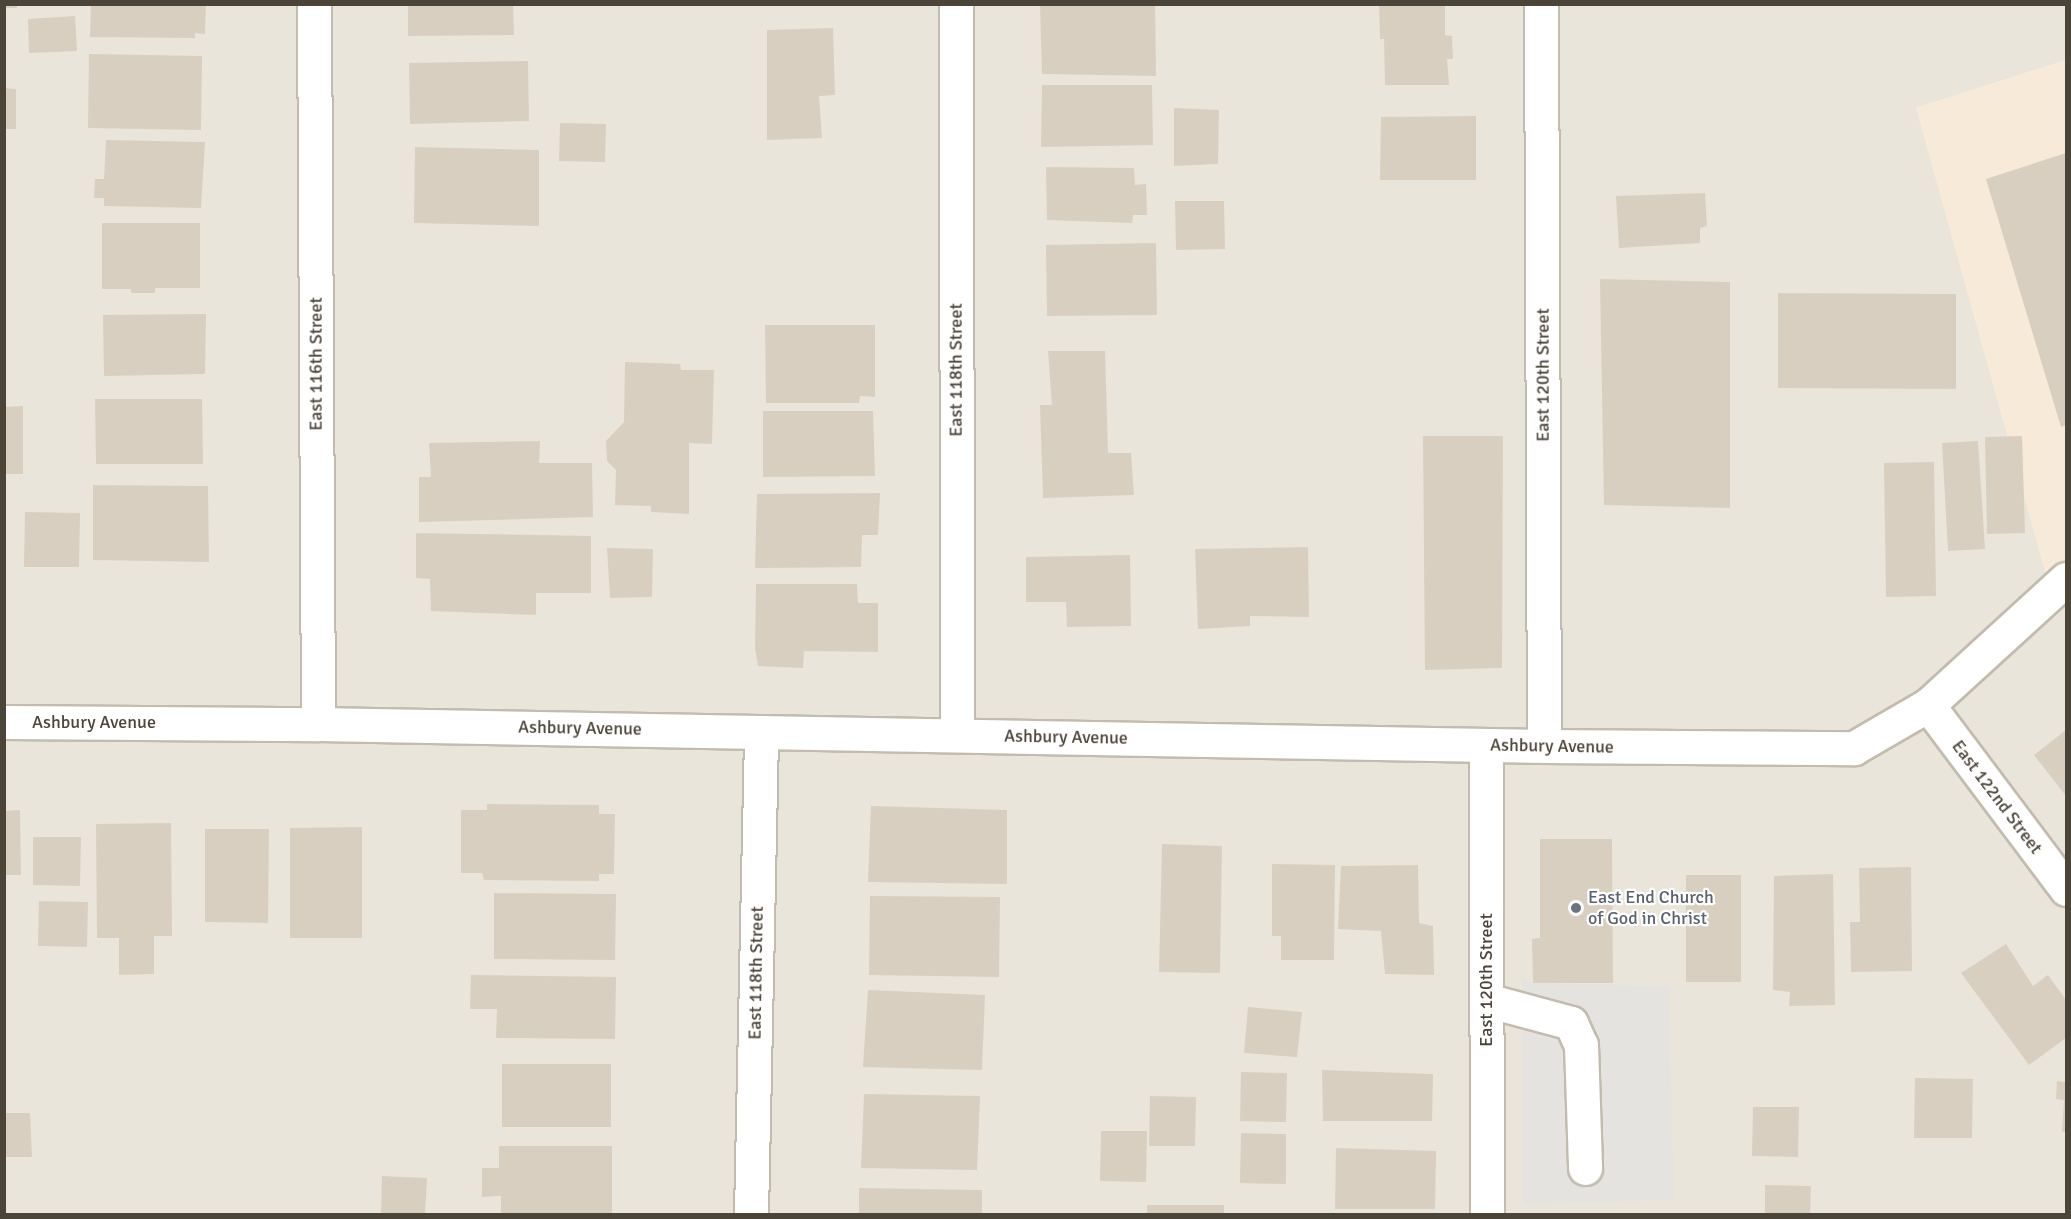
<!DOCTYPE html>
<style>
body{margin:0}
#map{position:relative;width:2071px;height:1219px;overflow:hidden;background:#f6f3ec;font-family:Signika,sans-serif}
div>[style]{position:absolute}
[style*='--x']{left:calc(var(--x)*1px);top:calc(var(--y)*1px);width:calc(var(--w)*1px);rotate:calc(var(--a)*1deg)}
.residential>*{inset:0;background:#eae5da}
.commercial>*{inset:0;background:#f7ead8}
.parking>*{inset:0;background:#e5e3e0}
.building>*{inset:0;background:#d8cfc1}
.roads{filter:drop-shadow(2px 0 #c2bbae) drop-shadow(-2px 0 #c2bbae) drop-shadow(0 2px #c2bbae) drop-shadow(0 -2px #c2bbae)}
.minor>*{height:33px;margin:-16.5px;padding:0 16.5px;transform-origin:16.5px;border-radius:16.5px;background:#fff}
.dots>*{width:16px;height:16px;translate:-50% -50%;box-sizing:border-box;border:3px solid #fff;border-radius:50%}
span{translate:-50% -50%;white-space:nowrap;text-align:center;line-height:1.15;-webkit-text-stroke:4.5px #fff;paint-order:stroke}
.street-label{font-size:18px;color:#4b4439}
.worship-label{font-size:18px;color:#5b616d}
.left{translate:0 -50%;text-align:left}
.frame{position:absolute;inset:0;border:6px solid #4b4439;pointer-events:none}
</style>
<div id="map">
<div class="residential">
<i style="clip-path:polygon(5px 5px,2066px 5px,2066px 60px,1916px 108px,2066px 579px,2066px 1214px,5px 1214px)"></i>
</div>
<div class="commercial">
<i style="clip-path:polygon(2066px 60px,2066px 579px,2051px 593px,1916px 108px)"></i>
</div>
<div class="parking">
<i style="clip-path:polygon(1522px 978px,1533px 983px,1669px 986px,1674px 1200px,1523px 1204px)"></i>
</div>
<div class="building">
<i style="clip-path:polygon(4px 4px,17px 4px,17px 8px,4px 8px)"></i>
<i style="clip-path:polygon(91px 4px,206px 4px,205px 34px,195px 33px,195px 38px,90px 37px)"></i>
<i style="clip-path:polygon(408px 4px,513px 4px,514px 35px,408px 36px)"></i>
<i style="clip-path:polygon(1040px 4px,1155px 4px,1156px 76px,1042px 74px)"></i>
<i style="clip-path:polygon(1379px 4px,1445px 4px,1445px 35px,1452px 36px,1453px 59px,1447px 59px,1449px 85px,1385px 85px,1384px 39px,1380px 39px)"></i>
<i style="clip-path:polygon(75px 16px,77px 51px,29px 53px,28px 19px)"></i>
<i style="clip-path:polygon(833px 28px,835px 95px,819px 96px,822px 138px,767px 140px,767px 30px)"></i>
<i style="clip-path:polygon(89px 54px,202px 56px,201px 130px,88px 128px)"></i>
<i style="clip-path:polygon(528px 61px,529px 121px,410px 124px,409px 63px)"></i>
<i style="clip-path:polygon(1042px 85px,1152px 85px,1153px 145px,1041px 147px)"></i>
<i style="clip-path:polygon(4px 88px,16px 89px,16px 129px,4px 129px)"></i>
<i style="clip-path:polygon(1174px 108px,1219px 110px,1218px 164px,1174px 166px)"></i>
<i style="clip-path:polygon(1476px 116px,1476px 180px,1380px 180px,1381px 117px)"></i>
<i style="clip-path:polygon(560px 123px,606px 124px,605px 162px,559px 161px)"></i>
<i style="clip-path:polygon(106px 140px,205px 142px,201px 208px,104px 206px,104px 198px,94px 198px,95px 179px,104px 179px)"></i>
<i style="clip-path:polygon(415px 147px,539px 150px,539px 226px,414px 223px)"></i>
<i style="clip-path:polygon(2066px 153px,2066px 425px,2061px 427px,1986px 179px)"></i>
<i style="clip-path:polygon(1046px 167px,1134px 168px,1135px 185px,1146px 184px,1147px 215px,1133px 215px,1132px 223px,1047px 220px)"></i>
<i style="clip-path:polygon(1705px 193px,1707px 226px,1700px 228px,1700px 243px,1619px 248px,1616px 196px)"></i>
<i style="clip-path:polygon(1175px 201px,1224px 201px,1225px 249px,1176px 250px)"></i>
<i style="clip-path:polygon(102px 223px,200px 223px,200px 288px,155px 288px,155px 293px,131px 293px,131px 289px,102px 289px)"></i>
<i style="clip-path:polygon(1156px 243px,1157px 315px,1047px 316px,1046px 245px)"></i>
<i style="clip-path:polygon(1600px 279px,1730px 282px,1730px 508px,1604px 505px)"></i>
<i style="clip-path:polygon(1778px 293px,1956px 294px,1956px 389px,1778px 388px)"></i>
<i style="clip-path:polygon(206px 314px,205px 374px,104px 376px,103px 315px)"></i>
<i style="clip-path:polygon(765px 325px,875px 325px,875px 397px,860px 396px,859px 403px,766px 403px)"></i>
<i style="clip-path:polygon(1048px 351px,1105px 351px,1108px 453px,1131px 453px,1134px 495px,1043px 498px,1040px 405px,1052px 405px)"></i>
<i style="clip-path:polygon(625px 362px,680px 364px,681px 370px,714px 370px,712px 444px,689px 443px,689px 514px,651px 512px,651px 506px,615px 505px,616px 470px,607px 461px,606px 441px,624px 422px)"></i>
<i style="clip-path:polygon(95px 399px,202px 399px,203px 464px,96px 464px)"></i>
<i style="clip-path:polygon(23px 406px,23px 474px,4px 474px,4px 407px)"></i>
<i style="clip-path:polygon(763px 411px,873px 411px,875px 476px,763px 477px)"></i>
<i style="clip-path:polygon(1423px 436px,1503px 436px,1502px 668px,1425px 670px)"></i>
<i style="clip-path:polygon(2022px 436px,2025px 533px,1987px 534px,1985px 437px)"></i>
<i style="clip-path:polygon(540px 441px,539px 463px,592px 463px,593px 517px,419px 522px,419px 477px,431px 477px,429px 443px)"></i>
<i style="clip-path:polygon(1978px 441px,1985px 549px,1948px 551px,1942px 443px)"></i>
<i style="clip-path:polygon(1934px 462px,1936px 596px,1886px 597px,1884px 463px)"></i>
<i style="clip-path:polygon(93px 485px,208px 486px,209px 562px,93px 560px)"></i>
<i style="clip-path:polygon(880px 493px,878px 535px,862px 535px,861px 567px,755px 568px,757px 494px)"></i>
<i style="clip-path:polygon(25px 512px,80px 513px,79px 567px,24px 567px)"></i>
<i style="clip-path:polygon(416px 533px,591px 536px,591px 593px,536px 593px,536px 615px,431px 611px,430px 579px,416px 578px)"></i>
<i style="clip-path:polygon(1308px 547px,1309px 617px,1250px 616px,1250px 626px,1198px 629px,1195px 549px)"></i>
<i style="clip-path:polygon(607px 548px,653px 549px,652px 597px,610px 598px)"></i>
<i style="clip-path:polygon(1130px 555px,1131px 626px,1067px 627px,1066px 602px,1026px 602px,1026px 557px)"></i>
<i style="clip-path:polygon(756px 584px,857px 584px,858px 603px,878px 603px,878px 652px,804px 651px,803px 668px,758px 666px,755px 648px)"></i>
<i style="clip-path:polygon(2066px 730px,2066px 796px,2034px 755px)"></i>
<i style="clip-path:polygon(487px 804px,599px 805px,599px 814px,615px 814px,614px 874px,599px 874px,599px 881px,484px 880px,482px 873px,461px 873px,461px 810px,487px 810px)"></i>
<i style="clip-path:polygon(871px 806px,1007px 810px,1007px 884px,868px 882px)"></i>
<i style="clip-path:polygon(20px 810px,21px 875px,4px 875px,4px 811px)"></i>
<i style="clip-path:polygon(171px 823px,172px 936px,154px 936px,154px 974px,119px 975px,119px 938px,97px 938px,96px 824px)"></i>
<i style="clip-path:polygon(362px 827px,362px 938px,290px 938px,290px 828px)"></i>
<i style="clip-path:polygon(205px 829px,269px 829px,268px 923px,205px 922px)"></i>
<i style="clip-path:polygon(33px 837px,81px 837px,80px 886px,33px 885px)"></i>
<i style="clip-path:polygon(1540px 839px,1612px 839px,1613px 983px,1533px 983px,1532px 939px,1540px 938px)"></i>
<i style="clip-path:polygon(1162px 844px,1222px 846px,1220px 973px,1159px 972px)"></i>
<i style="clip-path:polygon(1272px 864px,1335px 865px,1334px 960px,1281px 960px,1281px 936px,1272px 936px)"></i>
<i style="clip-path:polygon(1418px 865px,1419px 923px,1433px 926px,1434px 975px,1385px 974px,1381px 931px,1338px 929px,1341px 866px)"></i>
<i style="clip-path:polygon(1911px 867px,1912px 971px,1851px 972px,1850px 922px,1860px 922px,1859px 868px)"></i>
<i style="clip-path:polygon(1833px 874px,1835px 1005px,1789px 1006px,1790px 992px,1773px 990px,1774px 876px)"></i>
<i style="clip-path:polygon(1686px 875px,1741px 875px,1741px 982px,1686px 982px)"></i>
<i style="clip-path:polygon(494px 893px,616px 894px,615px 960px,494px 959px)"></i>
<i style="clip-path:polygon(870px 896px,1000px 897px,999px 977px,869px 975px)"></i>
<i style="clip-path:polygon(39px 901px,88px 902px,87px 947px,38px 946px)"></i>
<i style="clip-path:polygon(2006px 944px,2033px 986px,2048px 975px,2066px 1000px,2066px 1038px,2029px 1065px,1961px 973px)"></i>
<i style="clip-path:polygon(471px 975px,616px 977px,615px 1039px,496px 1038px,497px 1009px,470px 1009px)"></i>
<i style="clip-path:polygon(868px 990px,985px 995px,982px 1070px,863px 1067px)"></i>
<i style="clip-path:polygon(1248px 1007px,1302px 1012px,1297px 1057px,1244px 1053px)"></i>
<i style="clip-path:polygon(502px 1064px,611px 1064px,611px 1127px,502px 1127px)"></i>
<i style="clip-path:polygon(1322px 1070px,1433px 1074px,1432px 1121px,1323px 1121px)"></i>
<i style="clip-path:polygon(1241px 1072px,1287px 1073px,1286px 1122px,1240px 1121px)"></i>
<i style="clip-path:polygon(1915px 1078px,1973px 1079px,1972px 1138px,1914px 1138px)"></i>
<i style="clip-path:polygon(2057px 1081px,2066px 1082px,2066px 1132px,2062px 1132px,2064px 1100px,2056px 1099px)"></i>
<i style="clip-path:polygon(864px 1094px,980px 1096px,977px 1170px,861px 1168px)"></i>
<i style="clip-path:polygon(1150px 1096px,1196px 1097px,1195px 1146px,1149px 1146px)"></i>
<i style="clip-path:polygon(1753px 1107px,1799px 1107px,1798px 1157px,1752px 1156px)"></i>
<i style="clip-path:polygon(5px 1113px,30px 1113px,32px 1157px,5px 1157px)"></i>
<i style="clip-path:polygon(1101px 1131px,1147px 1131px,1146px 1182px,1100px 1181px)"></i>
<i style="clip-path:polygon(1241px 1133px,1286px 1134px,1286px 1184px,1240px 1183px)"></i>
<i style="clip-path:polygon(499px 1146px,612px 1146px,612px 1214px,501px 1214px,501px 1196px,482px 1197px,482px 1168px,499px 1168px)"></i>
<i style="clip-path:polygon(1336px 1148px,1436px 1151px,1435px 1209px,1335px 1209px)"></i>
<i style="clip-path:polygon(382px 1176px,427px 1178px,425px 1214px,381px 1214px)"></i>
<i style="clip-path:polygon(1765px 1185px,1811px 1186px,1810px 1214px,1765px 1214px)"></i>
<i style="clip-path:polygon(859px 1188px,982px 1190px,982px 1214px,859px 1214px)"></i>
<i style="clip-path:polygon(1147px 1205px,1224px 1205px,1224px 1214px,1147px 1214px)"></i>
</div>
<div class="roads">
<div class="minor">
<i style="--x:314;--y:4;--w:720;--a:89.68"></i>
<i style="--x:956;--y:4;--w:731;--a:89.92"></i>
<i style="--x:1541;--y:4;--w:742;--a:89.77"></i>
<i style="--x:1928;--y:705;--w:230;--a:53.1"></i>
<i style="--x:4;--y:722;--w:314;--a:0.4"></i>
<i style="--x:318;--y:724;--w:1226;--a:1.03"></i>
<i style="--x:1544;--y:746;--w:310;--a:0.4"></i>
<i style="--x:1854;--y:748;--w:86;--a:-30.2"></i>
<i style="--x:1928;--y:705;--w:187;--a:-42.4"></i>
<i style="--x:1486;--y:745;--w:469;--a:89.9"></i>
<i style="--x:1486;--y:1000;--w:88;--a:15.1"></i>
<i style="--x:1571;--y:1023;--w:24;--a:66"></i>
<i style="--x:1581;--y:1045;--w:123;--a:88.1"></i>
<i style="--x:751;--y:1214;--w:482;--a:-88.8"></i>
</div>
</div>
<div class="dots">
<i style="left:1576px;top:908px;background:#6b7280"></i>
</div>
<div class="street-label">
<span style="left:316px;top:364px;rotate:-90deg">East 116th Street</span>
<span style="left:956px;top:370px;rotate:-90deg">East 118th Street</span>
<span style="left:1543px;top:375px;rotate:-90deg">East 120th Street</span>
<span style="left:94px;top:722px">Ashbury Avenue</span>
<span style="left:580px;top:728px;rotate:1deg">Ashbury Avenue</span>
<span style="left:1066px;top:737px;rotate:1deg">Ashbury Avenue</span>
<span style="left:1552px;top:746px;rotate:1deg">Ashbury Avenue</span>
<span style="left:1997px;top:797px;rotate:53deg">East 122nd Street</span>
<span style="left:756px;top:973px;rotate:-89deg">East 118th Street</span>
<span style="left:1486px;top:980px;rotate:-90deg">East 120th Street</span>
</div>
<div class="worship-label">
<span class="left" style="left:1588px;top:908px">East End Church<br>of God in Christ</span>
</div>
<div class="frame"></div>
</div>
